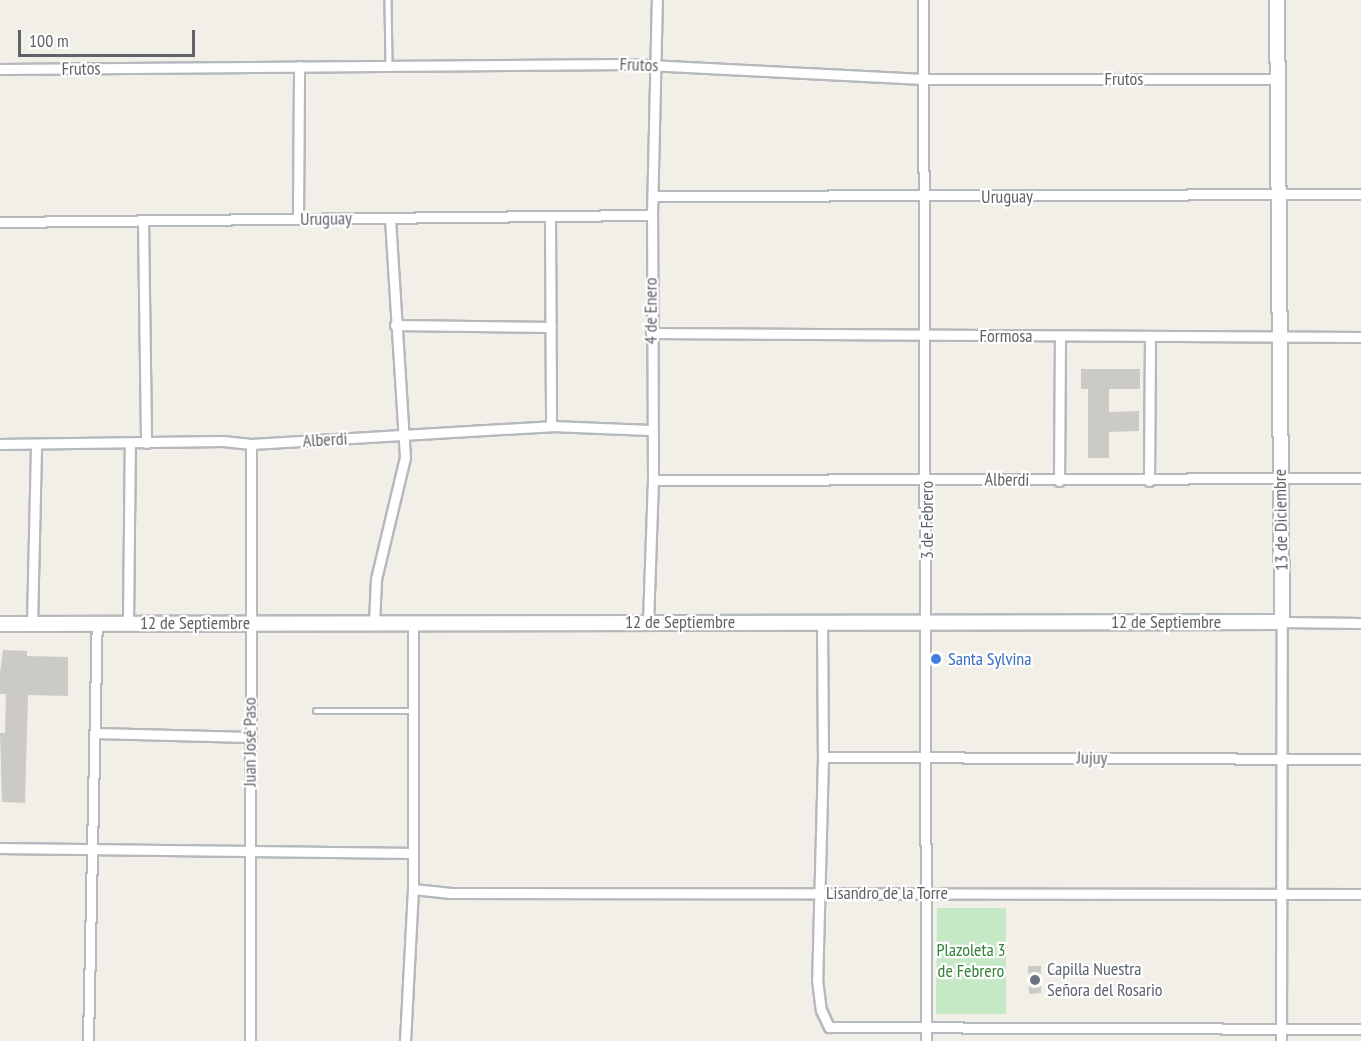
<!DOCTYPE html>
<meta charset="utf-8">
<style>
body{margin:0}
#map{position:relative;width:1361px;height:1041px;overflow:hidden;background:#f1efe8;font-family:"PT Sans Narrow",sans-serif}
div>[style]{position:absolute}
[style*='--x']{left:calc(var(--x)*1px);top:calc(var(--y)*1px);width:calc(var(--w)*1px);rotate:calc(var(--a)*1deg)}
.green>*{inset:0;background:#c5e8c5}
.building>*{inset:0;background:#cccac5}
.roads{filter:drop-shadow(2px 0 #b5b8bc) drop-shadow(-2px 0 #b5b8bc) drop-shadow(0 2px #b5b8bc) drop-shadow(0 -2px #b5b8bc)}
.lane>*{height:4.5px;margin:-2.25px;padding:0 2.25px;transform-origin:2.25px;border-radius:2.25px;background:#fff}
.street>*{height:9px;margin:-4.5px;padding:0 4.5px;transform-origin:4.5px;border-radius:4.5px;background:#fff}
.secondary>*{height:14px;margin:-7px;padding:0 7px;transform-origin:7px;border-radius:7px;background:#fff}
.dots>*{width:16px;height:16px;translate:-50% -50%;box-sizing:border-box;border:3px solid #fff;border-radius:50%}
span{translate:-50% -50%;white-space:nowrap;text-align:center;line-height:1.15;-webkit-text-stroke:4.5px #fff;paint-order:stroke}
.street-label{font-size:18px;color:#5f6368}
.shop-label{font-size:18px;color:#366cbe}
.left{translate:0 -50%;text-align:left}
.park-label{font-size:18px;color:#348238}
.worship-label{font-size:18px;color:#5b616d}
.scale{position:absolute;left:18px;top:30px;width:177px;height:27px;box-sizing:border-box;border:3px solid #5f6368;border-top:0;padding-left:8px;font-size:18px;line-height:21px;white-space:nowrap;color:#5f6368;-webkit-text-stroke:4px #fff;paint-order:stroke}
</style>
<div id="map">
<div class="green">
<i style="clip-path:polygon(937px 908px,1006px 908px,1006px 1014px,936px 1014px)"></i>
</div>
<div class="building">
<i style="clip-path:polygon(1081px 369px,1140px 369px,1140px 389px,1109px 389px,1109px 412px,1139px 411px,1139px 431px,1109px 432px,1109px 458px,1088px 458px,1088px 389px,1081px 389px)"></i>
<i style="clip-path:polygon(3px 650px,27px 651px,27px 656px,68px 657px,68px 696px,28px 695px,25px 803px,2px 802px,0 733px,5px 733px,6px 694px,0 694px,0 673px)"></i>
<i style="clip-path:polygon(1028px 966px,1041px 966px,1041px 993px,1029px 994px)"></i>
</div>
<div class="roads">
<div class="lane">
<i style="--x:388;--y:0;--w:65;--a:89.1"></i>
<i style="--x:316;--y:711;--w:96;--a:0"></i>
</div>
<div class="street">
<i style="--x:923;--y:0;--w:1041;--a:89.83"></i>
<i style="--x:0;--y:69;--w:628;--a:-0.46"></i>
<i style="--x:628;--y:64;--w:296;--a:2.9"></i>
<i style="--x:924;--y:79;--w:353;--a:0"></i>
<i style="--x:653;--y:196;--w:708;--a:-0.16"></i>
<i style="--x:298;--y:219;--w:153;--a:-89.6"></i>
<i style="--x:550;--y:219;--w:207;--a:89.7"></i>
<i style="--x:143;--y:221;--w:222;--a:89.2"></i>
<i style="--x:0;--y:222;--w:652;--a:-0.62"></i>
<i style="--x:395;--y:325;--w:156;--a:0.7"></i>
<i style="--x:651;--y:333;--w:710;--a:0.32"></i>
<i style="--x:0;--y:444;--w:223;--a:-0.8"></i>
<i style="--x:223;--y:441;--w:28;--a:6"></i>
<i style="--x:251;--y:444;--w:301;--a:-3.4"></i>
<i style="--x:551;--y:426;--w:99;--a:2.3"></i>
<i style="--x:653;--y:480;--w:708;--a:-0.16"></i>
<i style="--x:1059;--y:481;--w:145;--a:-89.6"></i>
<i style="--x:1149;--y:481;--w:144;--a:-89.6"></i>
<i style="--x:822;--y:621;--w:136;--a:89.6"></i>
<i style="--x:823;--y:757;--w:222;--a:91.5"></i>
<i style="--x:817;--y:979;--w:31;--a:83"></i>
<i style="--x:821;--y:1010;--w:19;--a:65"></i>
<i style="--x:829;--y:1027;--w:532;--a:0.22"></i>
<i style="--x:648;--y:622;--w:142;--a:-88"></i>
<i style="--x:653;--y:480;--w:265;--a:-90.2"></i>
<i style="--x:652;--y:215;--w:215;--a:-88.7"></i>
<i style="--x:128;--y:623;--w:179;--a:-89.4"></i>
<i style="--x:374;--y:623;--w:44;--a:-87.4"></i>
<i style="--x:376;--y:579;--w:125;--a:-76.6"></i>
<i style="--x:405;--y:457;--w:239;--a:-93.6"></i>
<i style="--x:32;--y:624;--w:180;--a:-88.7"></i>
<i style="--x:96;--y:733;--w:154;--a:1.5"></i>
<i style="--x:823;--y:757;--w:538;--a:0.21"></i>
<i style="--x:0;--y:848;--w:411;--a:0.7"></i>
<i style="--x:413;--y:889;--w:38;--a:6"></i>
<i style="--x:451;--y:893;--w:910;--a:0.06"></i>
<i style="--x:88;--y:1041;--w:418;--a:-88.8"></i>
<i style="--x:250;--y:1041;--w:597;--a:-89.9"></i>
<i style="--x:405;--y:1041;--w:152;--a:-87"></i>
<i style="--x:413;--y:889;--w:265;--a:-90"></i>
<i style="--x:1281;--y:1041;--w:419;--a:-89.9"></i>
<i style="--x:1282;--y:622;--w:79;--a:0.7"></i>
</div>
<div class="secondary">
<i style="--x:0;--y:624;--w:1282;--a:-0.09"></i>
<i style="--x:1282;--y:622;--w:622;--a:-90.46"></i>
</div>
</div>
<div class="dots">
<i style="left:936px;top:659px;background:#3f7fe0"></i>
<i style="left:1035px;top:980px;background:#6b7280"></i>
</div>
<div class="street-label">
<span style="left:639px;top:65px;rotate:2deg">Frutos</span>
<span style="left:81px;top:69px;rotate:-1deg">Frutos</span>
<span style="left:1124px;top:79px">Frutos</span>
<span style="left:1007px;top:197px;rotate:-1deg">Uruguay</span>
<span style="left:326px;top:219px;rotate:-1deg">Uruguay</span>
<span style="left:651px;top:311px;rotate:-90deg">4 de Enero</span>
<span style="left:1006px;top:336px">Formosa</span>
<span style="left:325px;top:440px;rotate:-3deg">Alberdi</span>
<span style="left:1007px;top:480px;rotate:1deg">Alberdi</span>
<span style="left:927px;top:520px;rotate:-90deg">3 de Febrero</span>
<span style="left:1281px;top:520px;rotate:-91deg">13 de Diciembre</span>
<span style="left:680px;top:622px">12 de Septiembre</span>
<span style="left:1166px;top:622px">12 de Septiembre</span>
<span style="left:195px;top:623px">12 de Septiembre</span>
<span style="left:250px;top:742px;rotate:-90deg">Juan José Paso</span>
<span style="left:1092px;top:758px;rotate:1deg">Jujuy</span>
<span style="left:887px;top:893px">Lisandro de la Torre</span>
</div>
<div class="shop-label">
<span class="left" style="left:948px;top:659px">Santa Sylvina</span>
</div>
<div class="park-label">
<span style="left:971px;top:961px">Plazoleta 3<br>de Febrero</span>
</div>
<div class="worship-label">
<span class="left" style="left:1047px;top:980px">Capilla Nuestra<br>Señora del Rosario</span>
</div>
<div class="scale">100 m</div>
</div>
